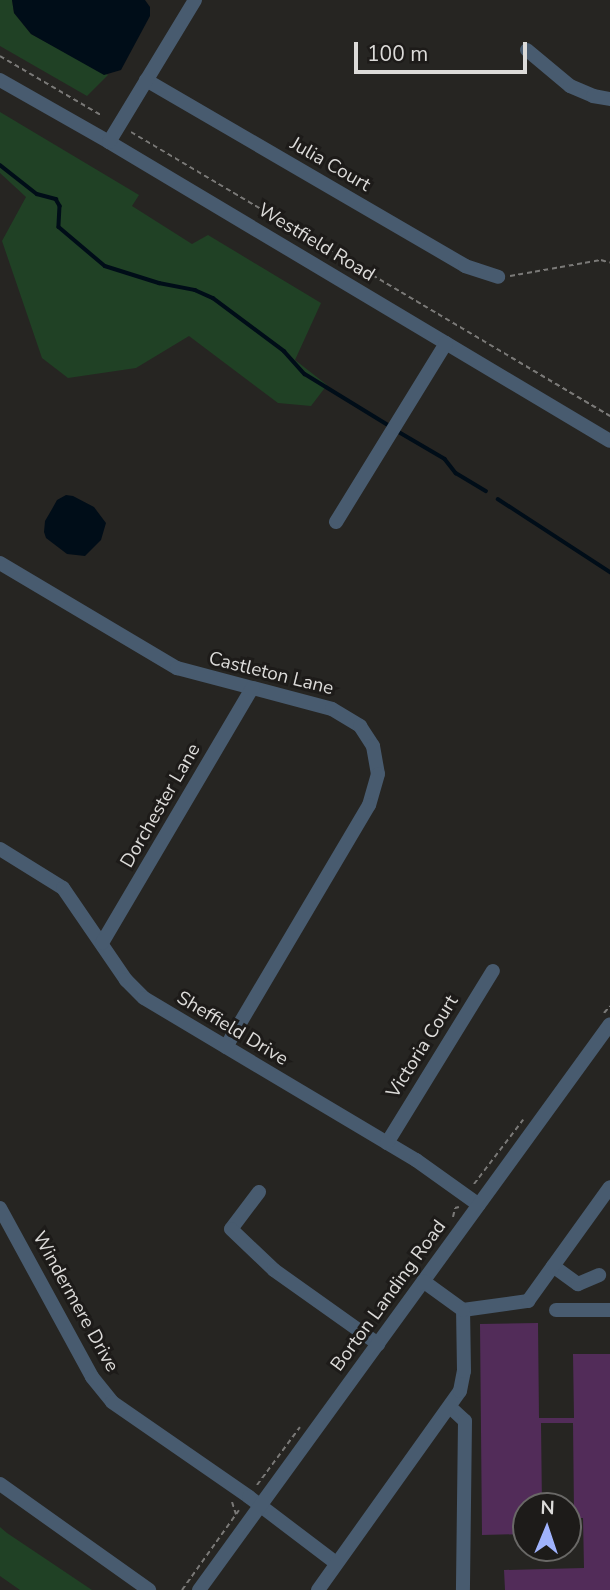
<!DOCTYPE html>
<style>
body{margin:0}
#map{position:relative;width:610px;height:1590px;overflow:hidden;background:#262522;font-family:"Nunito Sans",sans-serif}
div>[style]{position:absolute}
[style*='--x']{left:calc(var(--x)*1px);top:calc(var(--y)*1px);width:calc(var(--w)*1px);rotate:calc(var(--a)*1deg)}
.green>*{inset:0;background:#204125}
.water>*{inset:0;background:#000d18}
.stream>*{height:3.5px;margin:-1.75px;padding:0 1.75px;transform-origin:1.75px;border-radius:1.75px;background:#000d18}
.building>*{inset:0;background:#522c59}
.path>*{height:2px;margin-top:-1px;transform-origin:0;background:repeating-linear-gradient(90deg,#7a7977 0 5px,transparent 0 8.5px)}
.minor>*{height:14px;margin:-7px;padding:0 7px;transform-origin:7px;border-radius:7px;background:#485b6f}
span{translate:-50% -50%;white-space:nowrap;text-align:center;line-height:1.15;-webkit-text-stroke:6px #1d1b19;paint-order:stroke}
.street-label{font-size:19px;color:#dcdbd9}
.north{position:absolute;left:512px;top:1492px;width:70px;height:70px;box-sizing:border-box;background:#1d1b19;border:2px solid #696866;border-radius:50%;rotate:2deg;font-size:19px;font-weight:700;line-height:28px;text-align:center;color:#dcdbd9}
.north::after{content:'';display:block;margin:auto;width:24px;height:32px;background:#a0b3fd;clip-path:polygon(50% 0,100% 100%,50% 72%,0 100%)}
.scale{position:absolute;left:354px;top:42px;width:173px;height:32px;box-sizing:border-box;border:4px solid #dcdbd9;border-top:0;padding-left:9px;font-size:21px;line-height:24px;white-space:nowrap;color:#dcdbd9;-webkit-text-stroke:5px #1d1b19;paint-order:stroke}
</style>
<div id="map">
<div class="green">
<i style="clip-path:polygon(0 0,12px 0,14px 13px,31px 34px,108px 75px,87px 96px,0 46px)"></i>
<i style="clip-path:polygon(0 112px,139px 195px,132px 206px,192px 244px,208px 235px,321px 303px,295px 360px,327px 385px,311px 406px,278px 403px,189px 336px,136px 368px,68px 378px,42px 358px,2px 241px,26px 197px,0 173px)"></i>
<i style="clip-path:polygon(0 1527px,7px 1533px,92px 1590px,20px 1590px,0 1576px)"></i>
</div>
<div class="water">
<i style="clip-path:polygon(12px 0,145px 0,150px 7px,150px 16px,121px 70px,104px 75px,31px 34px,14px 13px)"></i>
<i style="clip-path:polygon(66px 495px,73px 496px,94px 507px,106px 523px,101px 540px,85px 556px,67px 554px,46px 538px,44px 532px,45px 521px,52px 509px,57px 500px)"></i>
</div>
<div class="stream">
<i style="--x:0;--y:165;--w:47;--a:38.1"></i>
<i style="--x:37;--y:194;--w:20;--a:15"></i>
<i style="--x:56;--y:199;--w:8;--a:60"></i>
<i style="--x:60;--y:206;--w:21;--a:93"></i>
<i style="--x:59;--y:227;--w:60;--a:40.3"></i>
<i style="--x:105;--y:266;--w:57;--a:17.5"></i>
<i style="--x:159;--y:283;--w:37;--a:11"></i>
<i style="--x:195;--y:290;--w:20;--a:24"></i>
<i style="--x:213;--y:298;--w:89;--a:36.7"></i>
<i style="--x:284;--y:351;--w:31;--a:48"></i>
<i style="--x:305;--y:374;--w:100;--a:31.5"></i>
<i style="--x:399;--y:432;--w:53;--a:30.4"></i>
<i style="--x:445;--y:459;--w:18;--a:52"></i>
<i style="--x:456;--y:473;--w:35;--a:31"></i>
<i style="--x:498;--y:499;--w:134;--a:33.1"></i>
</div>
<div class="building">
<i style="clip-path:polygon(538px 1323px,539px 1418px,574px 1418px,573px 1354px,610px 1354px,610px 1590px,505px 1590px,504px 1570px,584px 1568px,583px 1518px,568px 1519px,568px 1512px,574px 1512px,573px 1423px,541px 1423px,542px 1506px,526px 1506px,526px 1534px,482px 1535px,480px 1324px)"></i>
</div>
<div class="path">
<i style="--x:0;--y:56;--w:117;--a:30.3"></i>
<i style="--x:131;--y:132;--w:557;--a:30.66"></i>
<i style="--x:510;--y:276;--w:92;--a:-10"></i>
<i style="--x:601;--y:260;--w:9;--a:18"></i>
<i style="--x:604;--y:1013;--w:9;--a:-49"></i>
<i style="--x:474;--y:1184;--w:81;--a:-52.6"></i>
<i style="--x:453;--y:1217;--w:9;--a:-77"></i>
<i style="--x:455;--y:1208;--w:4;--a:-14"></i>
<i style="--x:257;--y:1485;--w:72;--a:-53.4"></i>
<i style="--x:232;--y:1502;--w:13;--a:72"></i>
<i style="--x:182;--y:1590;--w:98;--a:-54.5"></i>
</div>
<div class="minor">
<i style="--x:527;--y:50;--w:56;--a:39.9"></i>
<i style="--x:570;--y:86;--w:25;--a:23"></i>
<i style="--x:593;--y:96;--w:17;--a:10"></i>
<i style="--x:0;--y:80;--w:125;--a:29.6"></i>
<i style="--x:109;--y:142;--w:583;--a:30.83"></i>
<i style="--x:146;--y:80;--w:369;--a:30.2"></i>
<i style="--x:465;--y:266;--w:35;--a:18"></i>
<i style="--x:109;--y:142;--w:166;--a:-58.8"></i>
<i style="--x:336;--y:522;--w:210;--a:-58.4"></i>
<i style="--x:0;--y:563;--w:206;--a:30.7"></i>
<i style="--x:177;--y:668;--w:160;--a:14.8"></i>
<i style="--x:332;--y:709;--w:33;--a:31"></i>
<i style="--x:360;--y:726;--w:24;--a:57"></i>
<i style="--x:373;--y:746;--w:28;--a:80"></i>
<i style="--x:378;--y:774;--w:32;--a:106"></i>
<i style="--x:369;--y:805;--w:281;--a:120.6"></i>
<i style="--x:0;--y:849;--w:74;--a:31.8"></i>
<i style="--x:63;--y:888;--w:112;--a:55.6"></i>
<i style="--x:126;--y:980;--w:25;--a:45"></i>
<i style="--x:144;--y:998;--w:317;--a:30.8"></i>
<i style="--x:416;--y:1160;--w:77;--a:35.5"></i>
<i style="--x:102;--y:943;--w:296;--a:-59.5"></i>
<i style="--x:387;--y:1143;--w:202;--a:-58.4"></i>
<i style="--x:259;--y:1192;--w:46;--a:127.1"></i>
<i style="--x:231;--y:1229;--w:59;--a:43.6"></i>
<i style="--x:274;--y:1270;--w:128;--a:35.4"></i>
<i style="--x:0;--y:1208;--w:192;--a:61.4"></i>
<i style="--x:92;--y:1377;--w:32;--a:51"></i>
<i style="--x:112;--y:1402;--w:167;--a:34.7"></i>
<i style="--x:249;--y:1497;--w:109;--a:37.2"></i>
<i style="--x:553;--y:1266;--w:31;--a:36"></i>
<i style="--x:578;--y:1284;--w:23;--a:-23"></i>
<i style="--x:463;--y:1310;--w:66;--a:-7.9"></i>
<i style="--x:528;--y:1301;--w:140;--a:-54.3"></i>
<i style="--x:556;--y:1310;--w:54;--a:0"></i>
<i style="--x:451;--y:1408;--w:19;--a:43"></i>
<i style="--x:465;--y:1421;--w:169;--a:90.7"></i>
<i style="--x:0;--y:1484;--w:183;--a:35.4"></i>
<i style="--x:199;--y:1590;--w:699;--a:-54.01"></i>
<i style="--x:318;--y:1590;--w:244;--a:-54.5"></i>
<i style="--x:460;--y:1391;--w:20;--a:-79"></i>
<i style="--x:464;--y:1371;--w:61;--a:-90.9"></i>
<i style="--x:463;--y:1310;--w:49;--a:-144.1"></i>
</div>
<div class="street-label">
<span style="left:330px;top:165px;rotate:30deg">Julia Court</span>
<span style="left:316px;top:243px;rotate:31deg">Westfield Road</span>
<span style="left:271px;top:674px;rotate:14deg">Castleton Lane</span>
<span style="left:161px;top:806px;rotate:-60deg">Dorchester Lane</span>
<span style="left:232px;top:1029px;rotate:31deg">Sheffield Drive</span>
<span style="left:423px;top:1047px;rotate:-58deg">Victoria Court</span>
<span style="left:389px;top:1296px;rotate:-54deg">Borton Landing Road</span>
<span style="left:75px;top:1302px;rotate:61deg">Windermere Drive</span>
</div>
<div class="north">N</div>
<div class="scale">100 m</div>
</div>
